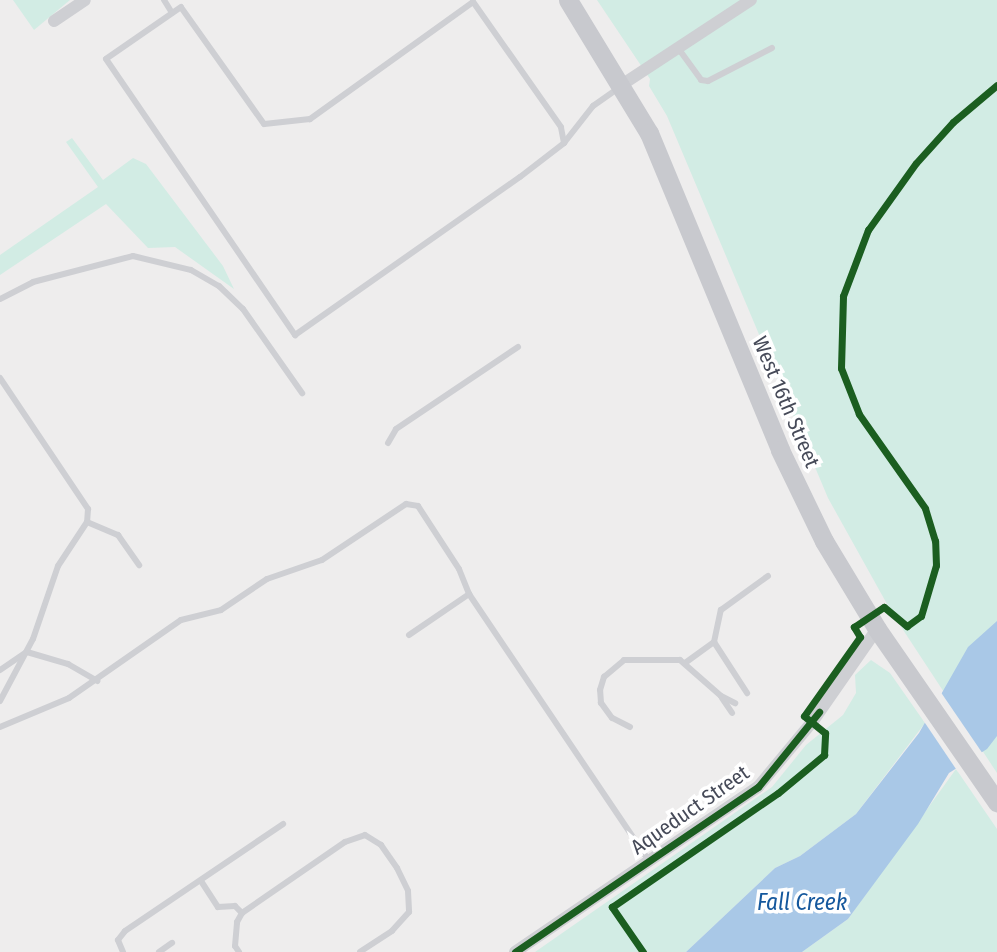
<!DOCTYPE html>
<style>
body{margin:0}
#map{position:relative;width:997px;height:952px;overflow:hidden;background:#eeeded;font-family:"Fira Sans Condensed",sans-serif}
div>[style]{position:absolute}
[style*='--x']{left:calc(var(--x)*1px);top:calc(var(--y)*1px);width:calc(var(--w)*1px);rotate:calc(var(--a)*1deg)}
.green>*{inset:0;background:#d2ece4}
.water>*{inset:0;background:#a9c8e7}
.pier>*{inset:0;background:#eeeded}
.lane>*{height:6px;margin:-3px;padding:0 3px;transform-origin:3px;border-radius:3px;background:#cecfd3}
.street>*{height:12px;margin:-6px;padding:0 6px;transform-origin:6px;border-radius:6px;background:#cecfd3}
.primary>*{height:19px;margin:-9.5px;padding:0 9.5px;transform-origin:9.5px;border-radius:9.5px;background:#c8c9ce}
.cycleway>*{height:7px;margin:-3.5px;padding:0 3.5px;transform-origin:3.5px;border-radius:3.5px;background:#1b5e20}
span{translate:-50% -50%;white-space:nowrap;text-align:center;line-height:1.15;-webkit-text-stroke:7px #fff;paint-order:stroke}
.street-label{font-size:21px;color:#464a58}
.water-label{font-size:23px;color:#15589d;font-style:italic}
</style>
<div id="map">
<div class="green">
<i style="clip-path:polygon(13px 0,70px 0,34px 30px)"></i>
<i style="clip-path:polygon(597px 0,997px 0,997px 773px,892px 613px,828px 498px,667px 116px,649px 86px,650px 79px)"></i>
<i style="clip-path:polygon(72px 138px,103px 180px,133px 158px,146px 164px,223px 266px,234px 289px,175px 247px,148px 248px,106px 204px,0 275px,0 255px,98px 187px,66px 142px)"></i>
<i style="clip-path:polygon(871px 660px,890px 673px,925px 723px,856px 814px,800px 856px,775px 868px,686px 952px,535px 952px,772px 787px,806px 745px,843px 715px,856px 693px,855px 675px)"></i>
<i style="clip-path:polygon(956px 769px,997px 829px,997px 952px,802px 952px,848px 919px)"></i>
</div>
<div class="water">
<i style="clip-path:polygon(997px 621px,997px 736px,987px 749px,949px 773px,918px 824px,848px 919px,802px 952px,686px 952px,775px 868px,800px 856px,856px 814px,919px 733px,968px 647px)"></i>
</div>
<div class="pier">
<i style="clip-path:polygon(940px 691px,983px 754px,958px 772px,923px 720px)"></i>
</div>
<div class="lane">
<i style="--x:164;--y:0;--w:15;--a:58"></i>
<i style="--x:678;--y:48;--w:39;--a:54"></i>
<i style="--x:701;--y:80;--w:7;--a:8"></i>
<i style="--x:708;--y:81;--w:72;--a:-27.3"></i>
<i style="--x:564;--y:143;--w:16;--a:-101"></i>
<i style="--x:561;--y:127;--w:153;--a:-125.1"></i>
<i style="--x:473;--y:2;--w:201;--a:144.3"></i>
<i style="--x:310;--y:119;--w:46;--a:173.8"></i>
<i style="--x:264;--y:124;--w:143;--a:-125.4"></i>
<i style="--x:181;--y:7;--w:91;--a:145.3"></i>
<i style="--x:106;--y:59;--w:335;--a:55.6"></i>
<i style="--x:295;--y:335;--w:275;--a:-35.1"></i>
<i style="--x:520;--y:177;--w:56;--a:-37.7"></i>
<i style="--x:564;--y:143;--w:47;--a:-51.9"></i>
<i style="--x:593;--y:106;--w:33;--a:-35"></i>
<i style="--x:0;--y:299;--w:37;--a:-27"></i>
<i style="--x:33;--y:282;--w:103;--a:-14.6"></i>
<i style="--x:133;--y:256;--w:60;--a:13.6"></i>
<i style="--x:191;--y:270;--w:32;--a:30"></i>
<i style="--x:219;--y:286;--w:33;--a:44"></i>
<i style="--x:243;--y:309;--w:103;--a:54.9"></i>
<i style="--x:0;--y:378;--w:158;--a:56.1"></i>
<i style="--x:88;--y:509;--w:13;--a:94"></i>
<i style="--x:87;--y:522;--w:34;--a:23"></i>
<i style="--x:118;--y:535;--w:37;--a:55"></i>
<i style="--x:388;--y:443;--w:16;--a:-60"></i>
<i style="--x:396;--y:429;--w:147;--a:-33.9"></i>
<i style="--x:409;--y:635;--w:73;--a:-34.3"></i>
<i style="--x:469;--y:594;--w:322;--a:56"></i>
<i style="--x:714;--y:642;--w:33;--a:-78"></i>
<i style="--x:721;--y:610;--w:58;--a:-35.9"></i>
<i style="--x:685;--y:663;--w:36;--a:-36"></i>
<i style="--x:714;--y:642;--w:61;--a:57.1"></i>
<i style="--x:0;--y:670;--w:32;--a:-34"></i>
<i style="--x:27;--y:652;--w:43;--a:16.3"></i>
<i style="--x:68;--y:664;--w:34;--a:30"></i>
<i style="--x:722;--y:698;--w:18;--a:56"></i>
<i style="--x:0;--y:701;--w:70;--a:-62"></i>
<i style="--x:33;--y:639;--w:77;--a:-71.1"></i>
<i style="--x:58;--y:566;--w:53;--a:-56.6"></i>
<i style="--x:0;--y:727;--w:75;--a:-22.8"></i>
<i style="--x:69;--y:698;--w:136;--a:-34.9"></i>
<i style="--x:181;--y:620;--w:41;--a:-14"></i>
<i style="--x:221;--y:610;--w:55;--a:-34"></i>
<i style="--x:267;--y:579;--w:58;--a:-19.1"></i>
<i style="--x:322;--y:560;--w:101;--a:-33.7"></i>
<i style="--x:406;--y:504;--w:12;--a:9"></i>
<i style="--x:418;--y:506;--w:75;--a:56.9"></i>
<i style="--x:459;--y:569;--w:27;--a:68"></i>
<i style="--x:630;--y:727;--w:20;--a:-153"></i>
<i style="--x:612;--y:718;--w:19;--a:-126"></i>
<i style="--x:601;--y:703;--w:13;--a:-94"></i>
<i style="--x:600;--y:690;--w:14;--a:-73"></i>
<i style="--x:604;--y:677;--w:26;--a:-40"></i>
<i style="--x:624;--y:660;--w:56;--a:0"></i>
<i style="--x:680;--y:660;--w:55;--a:41.3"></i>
<i style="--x:721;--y:696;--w:16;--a:27"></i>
<i style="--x:201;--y:881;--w:31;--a:57"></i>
<i style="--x:218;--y:907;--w:17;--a:-3"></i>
<i style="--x:235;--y:906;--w:10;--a:45"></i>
<i style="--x:123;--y:952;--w:13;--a:-113"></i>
<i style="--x:118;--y:940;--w:11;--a:-52"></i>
<i style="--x:125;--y:931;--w:191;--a:-34.1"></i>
<i style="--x:159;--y:952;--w:16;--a:-35"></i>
<i style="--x:239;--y:952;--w:7;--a:-124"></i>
<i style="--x:235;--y:946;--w:24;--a:-85"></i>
<i style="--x:237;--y:922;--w:10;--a:-61"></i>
<i style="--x:242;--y:913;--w:125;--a:-34.6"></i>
<i style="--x:345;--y:842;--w:21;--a:-19"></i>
<i style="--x:365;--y:835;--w:19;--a:32"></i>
<i style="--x:381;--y:845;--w:28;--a:55"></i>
<i style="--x:397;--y:868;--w:25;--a:64"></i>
<i style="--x:408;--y:891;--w:21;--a:87"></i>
<i style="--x:409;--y:912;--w:25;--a:132"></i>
<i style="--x:392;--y:931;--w:38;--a:147"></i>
</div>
<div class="street">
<i style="--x:54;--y:21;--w:37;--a:-34"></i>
<i style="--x:623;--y:84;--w:153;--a:-33.3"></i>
<i style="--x:515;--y:952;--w:294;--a:-34.2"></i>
<i style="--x:758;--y:787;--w:86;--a:-50.2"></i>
<i style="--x:813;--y:721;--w:112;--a:-55.2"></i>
</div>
<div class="primary">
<i style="--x:568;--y:0;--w:156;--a:58.7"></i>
<i style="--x:649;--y:133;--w:343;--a:67.5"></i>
<i style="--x:780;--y:450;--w:101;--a:64.2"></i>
<i style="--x:824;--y:541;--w:103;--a:58.9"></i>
<i style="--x:877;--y:629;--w:211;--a:55.3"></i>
</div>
<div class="cycleway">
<i style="--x:515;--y:952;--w:294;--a:-34.2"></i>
<i style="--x:758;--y:787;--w:97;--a:-50.9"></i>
<i style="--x:643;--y:952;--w:55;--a:-124.6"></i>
<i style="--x:612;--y:907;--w:201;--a:-34.5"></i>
<i style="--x:778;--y:793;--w:60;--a:-39.6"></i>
<i style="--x:824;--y:755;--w:22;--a:-87"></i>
<i style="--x:825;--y:733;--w:27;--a:-141"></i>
<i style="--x:804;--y:716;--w:97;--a:-54.7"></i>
<i style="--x:860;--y:637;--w:12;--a:-121"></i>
<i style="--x:854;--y:627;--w:36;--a:-34"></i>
<i style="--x:884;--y:607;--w:30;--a:40"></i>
<i style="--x:907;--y:626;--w:17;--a:-36"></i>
<i style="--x:921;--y:616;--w:53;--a:-73.6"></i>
<i style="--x:936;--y:565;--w:24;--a:-92"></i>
<i style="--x:935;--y:541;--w:34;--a:-107"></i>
<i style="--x:925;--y:508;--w:115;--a:-125.1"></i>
<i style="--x:859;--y:414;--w:49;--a:-111.4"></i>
<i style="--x:841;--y:368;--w:72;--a:-88.4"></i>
<i style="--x:843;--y:296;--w:71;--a:-69.3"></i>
<i style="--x:868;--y:230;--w:82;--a:-54.4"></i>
<i style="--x:916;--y:163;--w:55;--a:-47.9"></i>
<i style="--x:953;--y:122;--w:57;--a:-40.1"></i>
</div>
<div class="street-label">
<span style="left:786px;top:402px;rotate:67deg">West 16th Street</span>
<span style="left:690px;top:810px;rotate:-35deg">Aqueduct Street</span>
</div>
<div class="water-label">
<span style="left:802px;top:902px">Fall Creek</span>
</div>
</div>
